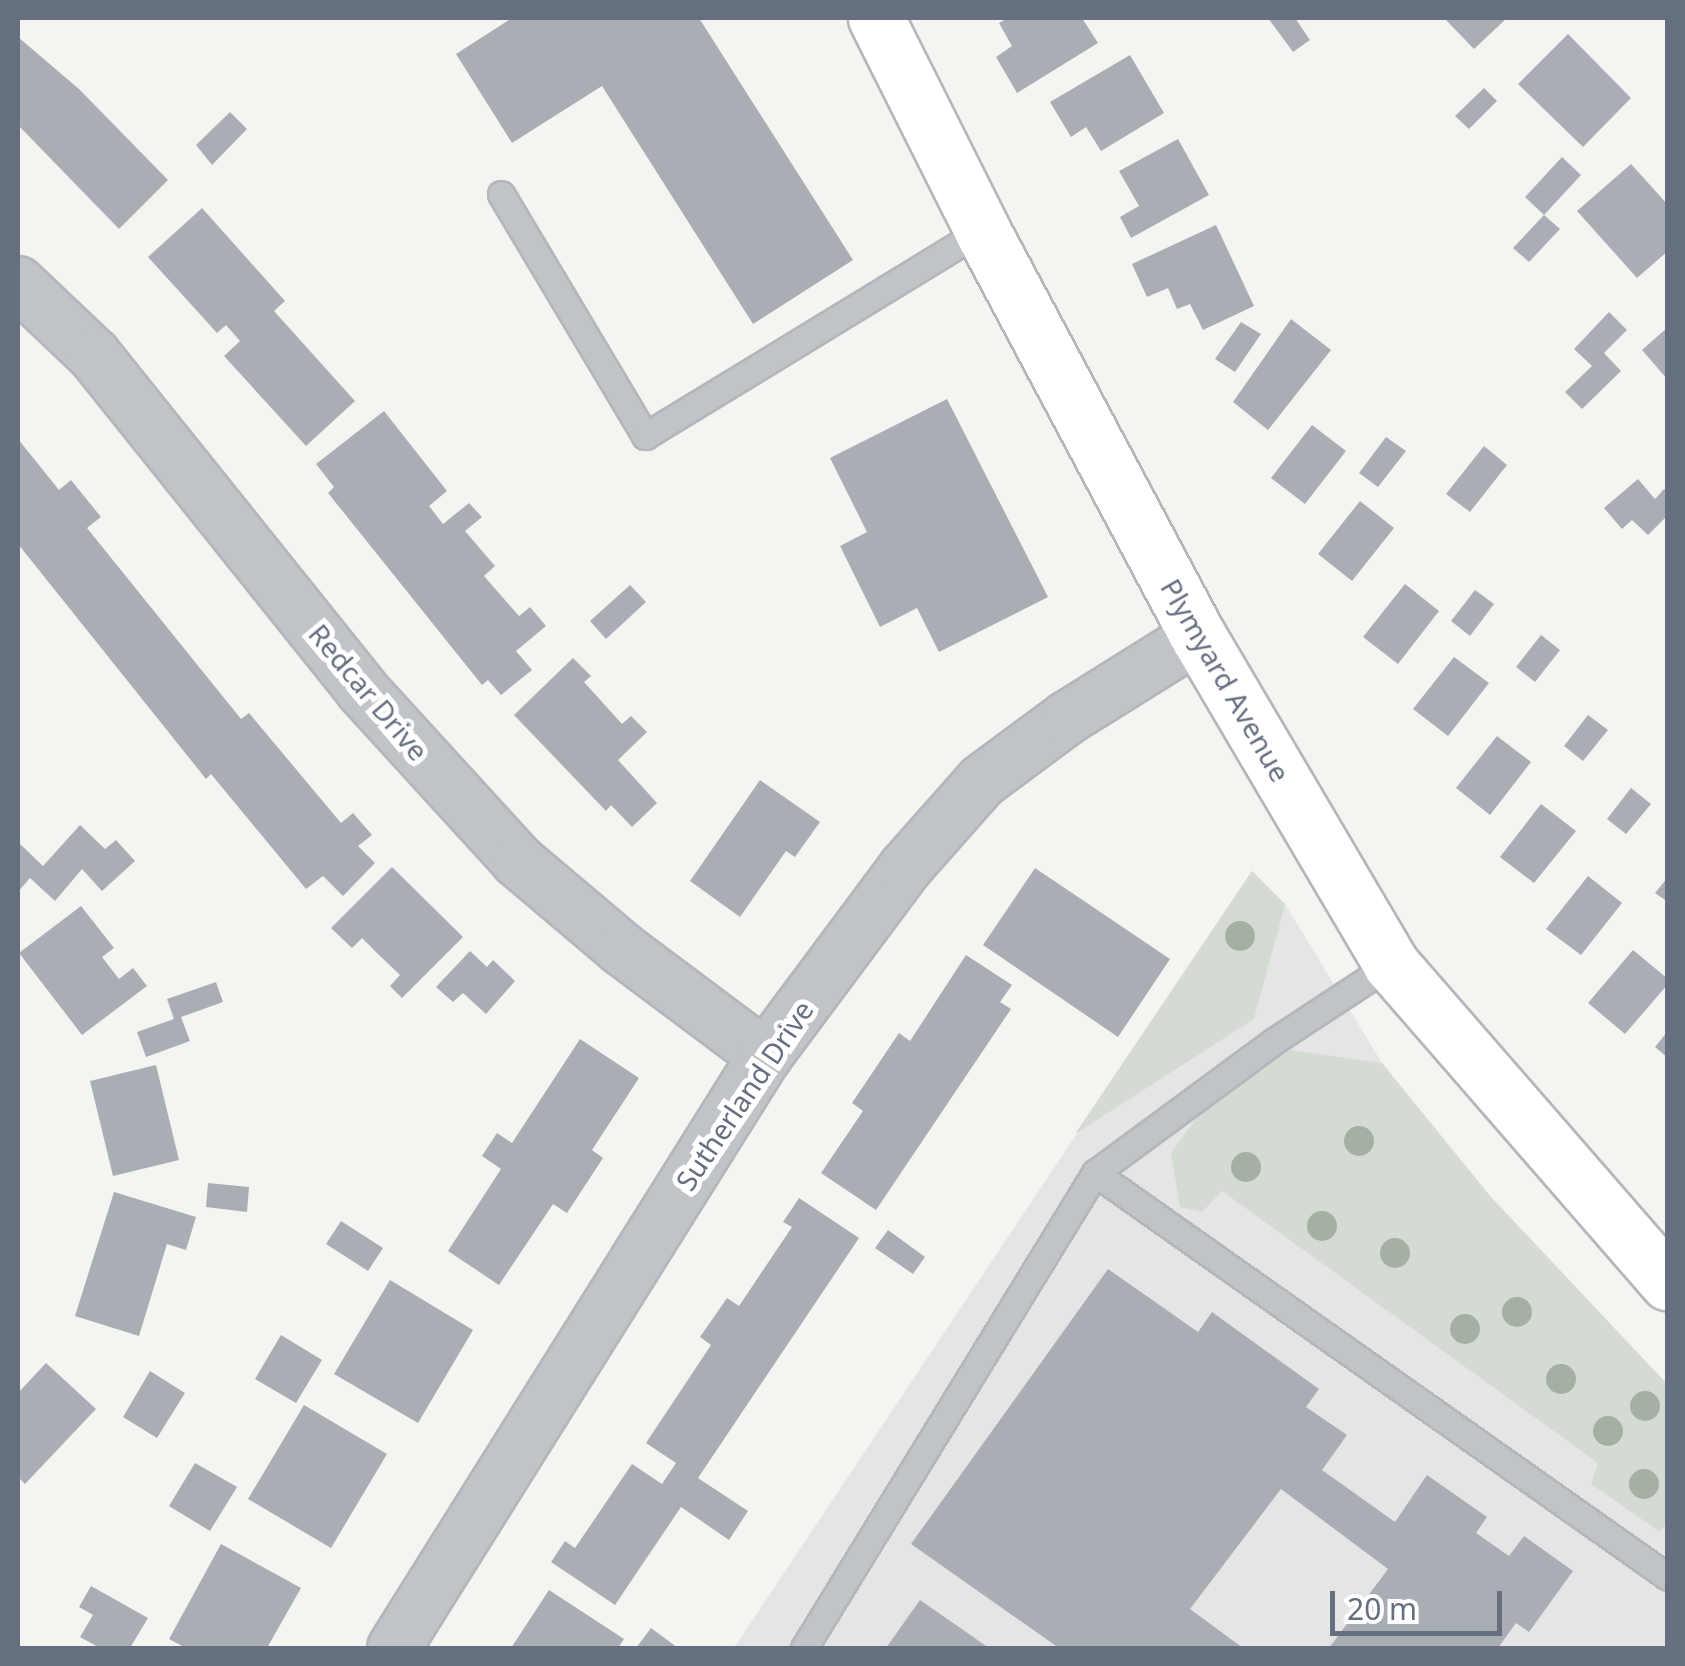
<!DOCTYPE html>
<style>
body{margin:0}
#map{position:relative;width:1685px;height:1666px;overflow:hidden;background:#f4f5f1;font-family:"Noto Sans",sans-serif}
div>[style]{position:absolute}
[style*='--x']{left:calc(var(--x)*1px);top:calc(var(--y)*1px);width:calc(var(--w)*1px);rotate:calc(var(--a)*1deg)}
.built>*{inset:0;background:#e5e5e5}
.green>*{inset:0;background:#d4dbd3}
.building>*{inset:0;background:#a9aeb5}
.roads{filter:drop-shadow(2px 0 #b3b6bb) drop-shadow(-2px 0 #b3b6bb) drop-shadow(0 2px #b3b6bb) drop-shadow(0 -2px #b3b6bb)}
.lane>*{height:25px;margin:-12.5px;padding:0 12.5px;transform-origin:12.5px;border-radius:12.5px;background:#c0c3c7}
.street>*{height:52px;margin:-26px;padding:0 26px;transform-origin:26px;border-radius:26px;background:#c0c3c7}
.secondary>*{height:55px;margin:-27.5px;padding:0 27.5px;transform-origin:27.5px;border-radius:27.5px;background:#fff}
.trees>*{width:30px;height:30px;margin:-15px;border-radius:50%;background:#a5b0a4}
span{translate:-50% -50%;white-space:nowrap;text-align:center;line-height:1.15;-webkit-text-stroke:10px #fff;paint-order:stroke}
.street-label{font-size:28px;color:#666f80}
.frame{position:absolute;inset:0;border:20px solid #666f80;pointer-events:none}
.scale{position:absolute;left:1330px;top:1591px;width:172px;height:45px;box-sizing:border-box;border:5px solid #666f80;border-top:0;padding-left:12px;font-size:30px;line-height:35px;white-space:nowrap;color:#666f80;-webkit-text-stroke:8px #fff;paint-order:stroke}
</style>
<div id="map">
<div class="built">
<i style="clip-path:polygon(1252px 871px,1285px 904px,1382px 1063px,1490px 1196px,1667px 1384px,1667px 1648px,734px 1648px)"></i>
</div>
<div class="green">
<i style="clip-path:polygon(1252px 871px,1285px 904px,1254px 1019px,1075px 1134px)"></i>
<i style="clip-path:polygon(1290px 1050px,1382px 1063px,1490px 1196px,1667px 1384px,1668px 1521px,1660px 1532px,1591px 1484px,1598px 1463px,1222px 1191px,1202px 1212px,1180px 1207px,1171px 1153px,1203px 1109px)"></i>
</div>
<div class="building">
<i style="clip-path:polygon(512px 18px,699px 18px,853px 260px,753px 324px,602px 86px,512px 143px,456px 54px)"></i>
<i style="clip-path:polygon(1008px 18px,1082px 18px,1098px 43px,1017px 93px,996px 57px,1012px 46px,999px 23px)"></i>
<i style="clip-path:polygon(1268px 18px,1295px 18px,1310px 40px,1293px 52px)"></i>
<i style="clip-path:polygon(1444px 18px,1507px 18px,1474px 49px)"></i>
<i style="clip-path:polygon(1568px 34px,1631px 98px,1583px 147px,1518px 84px)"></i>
<i style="clip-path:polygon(18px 37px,79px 89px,168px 180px,119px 229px,18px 125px)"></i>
<i style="clip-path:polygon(1130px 55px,1164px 113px,1101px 151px,1086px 127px,1071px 137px,1050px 102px)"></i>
<i style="clip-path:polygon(1484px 88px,1497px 101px,1469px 129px,1455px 116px)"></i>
<i style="clip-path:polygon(230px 112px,247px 129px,212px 165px,196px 145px)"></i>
<i style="clip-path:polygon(1178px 139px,1209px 195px,1131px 238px,1120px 217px,1139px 206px,1119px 171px)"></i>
<i style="clip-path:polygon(1562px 157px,1581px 175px,1544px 215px,1525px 197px)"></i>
<i style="clip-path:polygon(1631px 164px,1668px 205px,1668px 251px,1637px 278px,1577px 211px)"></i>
<i style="clip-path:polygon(202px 208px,285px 301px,274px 311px,355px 401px,306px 446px,224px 356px,240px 341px,226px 325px,217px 333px,148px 257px)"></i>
<i style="clip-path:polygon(1544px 215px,1560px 229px,1529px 262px,1513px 248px)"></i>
<i style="clip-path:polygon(1216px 225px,1254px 306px,1203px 330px,1190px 304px,1177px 309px,1168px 288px,1147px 297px,1132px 264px)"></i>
<i style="clip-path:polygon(1609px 312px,1627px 330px,1604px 353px,1621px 371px,1582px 409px,1565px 392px,1592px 366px,1574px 349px)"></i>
<i style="clip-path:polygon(1291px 319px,1331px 350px,1268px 430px,1233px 402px)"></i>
<i style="clip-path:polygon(1241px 322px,1261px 334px,1235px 372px,1215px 359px)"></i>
<i style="clip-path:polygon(1668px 327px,1668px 380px,1642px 350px)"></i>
<i style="clip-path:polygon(947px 399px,1048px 597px,939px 652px,917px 608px,880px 627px,840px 546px,867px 532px,830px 458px)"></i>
<i style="clip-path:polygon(384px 411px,447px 491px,429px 506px,443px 524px,469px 503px,482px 517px,465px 531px,495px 566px,484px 576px,519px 616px,530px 607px,546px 626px,516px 651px,532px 670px,501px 695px,488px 680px,482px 685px,328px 493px,334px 487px,316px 464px)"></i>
<i style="clip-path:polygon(1312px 425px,1346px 451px,1305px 504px,1271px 478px)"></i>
<i style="clip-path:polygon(1386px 437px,1406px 451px,1378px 487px,1359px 473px)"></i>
<i style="clip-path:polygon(18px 439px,59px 490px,71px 480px,101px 517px,87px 528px,241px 719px,249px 713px,341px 823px,353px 813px,372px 835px,358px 846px,375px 863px,343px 896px,323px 876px,306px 889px,211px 774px,206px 779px,18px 544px)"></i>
<i style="clip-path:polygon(1484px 446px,1507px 465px,1470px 512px,1446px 494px)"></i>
<i style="clip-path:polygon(1638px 479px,1655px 499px,1664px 489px,1668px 492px,1668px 515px,1648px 535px,1632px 520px,1622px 529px,1604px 508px)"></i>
<i style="clip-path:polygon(1360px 501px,1394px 528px,1352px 581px,1318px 554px)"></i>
<i style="clip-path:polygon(1405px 584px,1439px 611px,1398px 664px,1363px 637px)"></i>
<i style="clip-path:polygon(630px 585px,646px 602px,606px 639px,590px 621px)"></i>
<i style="clip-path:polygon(1475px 590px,1494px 604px,1470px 636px,1451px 621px)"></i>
<i style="clip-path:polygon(1541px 635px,1560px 650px,1535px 682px,1516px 667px)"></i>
<i style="clip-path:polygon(1454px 657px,1489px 683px,1448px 736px,1413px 709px)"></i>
<i style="clip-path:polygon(573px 658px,591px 676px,584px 682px,622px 724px,631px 716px,647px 732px,618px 760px,657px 803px,632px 827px,611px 805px,606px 811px,514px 715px)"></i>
<i style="clip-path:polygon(1588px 715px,1608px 730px,1583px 761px,1564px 746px)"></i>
<i style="clip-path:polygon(1497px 736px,1531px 762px,1490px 815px,1456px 788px)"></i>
<i style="clip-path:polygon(760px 780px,820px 822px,795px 857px,786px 851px,740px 917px,690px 881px)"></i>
<i style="clip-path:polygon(1631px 788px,1651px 804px,1626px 834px,1607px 819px)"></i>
<i style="clip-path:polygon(1541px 804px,1576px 831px,1534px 883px,1500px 857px)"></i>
<i style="clip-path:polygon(80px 825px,105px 849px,116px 840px,135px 861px,102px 891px,82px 869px,55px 901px,30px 878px,18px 892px,18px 842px,43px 866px)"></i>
<i style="clip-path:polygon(392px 867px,463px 937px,402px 998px,390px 986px,400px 975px,379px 955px,362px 938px,352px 948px,331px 928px)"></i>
<i style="clip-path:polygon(1035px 868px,1170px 959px,1118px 1037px,983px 945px)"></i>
<i style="clip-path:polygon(1588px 876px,1622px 903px,1581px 955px,1546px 929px)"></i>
<i style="clip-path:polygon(1668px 877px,1668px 902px,1655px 893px)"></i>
<i style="clip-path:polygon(81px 906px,114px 948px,102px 957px,119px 979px,133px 968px,147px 986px,82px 1035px,19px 953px)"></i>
<i style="clip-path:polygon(1633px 950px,1668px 979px,1668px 984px,1625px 1034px,1588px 1003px)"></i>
<i style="clip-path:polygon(470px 951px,487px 967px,493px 960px,515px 981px,486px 1014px,463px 993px,453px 1002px,436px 987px)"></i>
<i style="clip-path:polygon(966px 955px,1012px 985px,1000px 1002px,1011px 1009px,876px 1210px,821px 1173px,863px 1111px,852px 1103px,899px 1033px,910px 1041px)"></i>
<i style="clip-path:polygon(216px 982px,223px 1002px,181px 1017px,190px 1041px,146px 1057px,137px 1032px,174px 1019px,167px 999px)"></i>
<i style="clip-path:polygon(1668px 1031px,1668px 1058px,1655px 1047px)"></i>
<i style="clip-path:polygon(580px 1039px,639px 1078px,592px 1150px,603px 1158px,567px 1213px,553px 1204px,499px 1285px,448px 1251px,501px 1169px,482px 1156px,497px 1133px,512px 1143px)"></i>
<i style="clip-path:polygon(156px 1065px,179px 1160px,113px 1176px,90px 1081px)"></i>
<i style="clip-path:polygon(208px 1183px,249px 1187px,247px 1212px,206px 1207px)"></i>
<i style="clip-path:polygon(114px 1192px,196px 1217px,186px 1250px,167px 1244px,139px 1336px,75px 1316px)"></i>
<i style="clip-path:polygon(799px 1198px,859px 1238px,698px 1478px,748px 1511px,729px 1540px,681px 1507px,615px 1605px,551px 1562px,565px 1541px,575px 1548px,632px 1464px,662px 1484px,676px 1463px,646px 1443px,711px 1345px,700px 1337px,727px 1298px,739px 1306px,792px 1227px,783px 1222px)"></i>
<i style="clip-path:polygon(341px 1221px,383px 1248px,368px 1271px,326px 1244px)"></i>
<i style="clip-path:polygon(888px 1230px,925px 1257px,913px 1274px,875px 1248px)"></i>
<i style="clip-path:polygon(1108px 1269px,1198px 1332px,1212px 1312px,1319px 1389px,1306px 1407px,1347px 1435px,1322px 1470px,1395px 1522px,1427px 1475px,1487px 1517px,1476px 1533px,1509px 1556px,1524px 1536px,1573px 1571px,1529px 1632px,1516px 1623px,1498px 1648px,1329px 1648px,1388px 1569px,1281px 1489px,1190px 1609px,1243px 1648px,1059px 1648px,911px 1544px)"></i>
<i style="clip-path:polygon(390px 1280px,473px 1330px,418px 1423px,334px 1374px)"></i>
<i style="clip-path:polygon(281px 1335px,322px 1360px,296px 1403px,255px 1379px)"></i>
<i style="clip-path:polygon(46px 1363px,96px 1409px,25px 1484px,18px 1477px,18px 1393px)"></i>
<i style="clip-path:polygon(150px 1371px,185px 1393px,157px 1438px,123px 1417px)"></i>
<i style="clip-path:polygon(304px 1405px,387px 1454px,331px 1548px,248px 1499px)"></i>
<i style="clip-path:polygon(195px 1463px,237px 1487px,210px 1531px,169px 1506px)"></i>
<i style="clip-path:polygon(221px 1544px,301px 1588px,267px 1648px,186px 1648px,169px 1639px)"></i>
<i style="clip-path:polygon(91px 1586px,148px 1618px,130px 1648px,100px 1648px,80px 1637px,93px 1615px,79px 1607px)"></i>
<i style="clip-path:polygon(549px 1590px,624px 1639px,618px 1648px,511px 1648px)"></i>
<i style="clip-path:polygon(920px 1600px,989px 1648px,886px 1648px)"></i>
<i style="clip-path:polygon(651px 1628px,678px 1648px,636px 1648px)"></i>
</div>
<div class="roads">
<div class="lane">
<i style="--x:501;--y:194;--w:282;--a:59.2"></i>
<i style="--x:645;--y:436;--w:395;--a:-31.4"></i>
<i style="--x:1095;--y:1173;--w:701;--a:35.19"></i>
<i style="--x:804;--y:1648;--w:557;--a:-58.51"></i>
<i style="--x:1095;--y:1173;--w:222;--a:-36.4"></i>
<i style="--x:1274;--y:1041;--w:140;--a:-33.3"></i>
</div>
<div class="street">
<i style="--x:18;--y:283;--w:105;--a:43.5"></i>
<i style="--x:94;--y:355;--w:429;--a:51.3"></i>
<i style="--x:362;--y:690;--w:231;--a:47.6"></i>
<i style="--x:518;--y:861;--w:136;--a:40.2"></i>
<i style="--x:622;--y:949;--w:179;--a:36.8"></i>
<i style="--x:394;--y:1648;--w:699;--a:-57.93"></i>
<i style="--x:765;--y:1056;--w:234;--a:-53.3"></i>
<i style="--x:905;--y:868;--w:116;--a:-48.5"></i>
<i style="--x:982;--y:781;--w:106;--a:-36.5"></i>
<i style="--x:1067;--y:718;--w:155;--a:-32"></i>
</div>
<div class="secondary">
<i style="--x:876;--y:18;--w:237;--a:63.4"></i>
<i style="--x:982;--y:230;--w:460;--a:62"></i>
<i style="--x:1198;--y:636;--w:381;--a:59.5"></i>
<i style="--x:1391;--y:964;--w:422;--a:49"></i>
</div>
</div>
<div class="trees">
<i style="left:1240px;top:936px"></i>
<i style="left:1359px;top:1141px"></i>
<i style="left:1246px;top:1167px"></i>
<i style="left:1322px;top:1226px"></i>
<i style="left:1395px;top:1253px"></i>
<i style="left:1517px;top:1312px"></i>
<i style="left:1465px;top:1329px"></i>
<i style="left:1561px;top:1379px"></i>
<i style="left:1645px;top:1406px"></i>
<i style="left:1608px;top:1431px"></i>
<i style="left:1644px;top:1484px"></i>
</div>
<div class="street-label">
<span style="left:1226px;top:680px;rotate:60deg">Plymyard Avenue</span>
<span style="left:369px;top:692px;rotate:50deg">Redcar Drive</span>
<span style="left:744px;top:1095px;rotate:-56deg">Sutherland Drive</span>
</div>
<div class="frame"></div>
<div class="scale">20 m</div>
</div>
